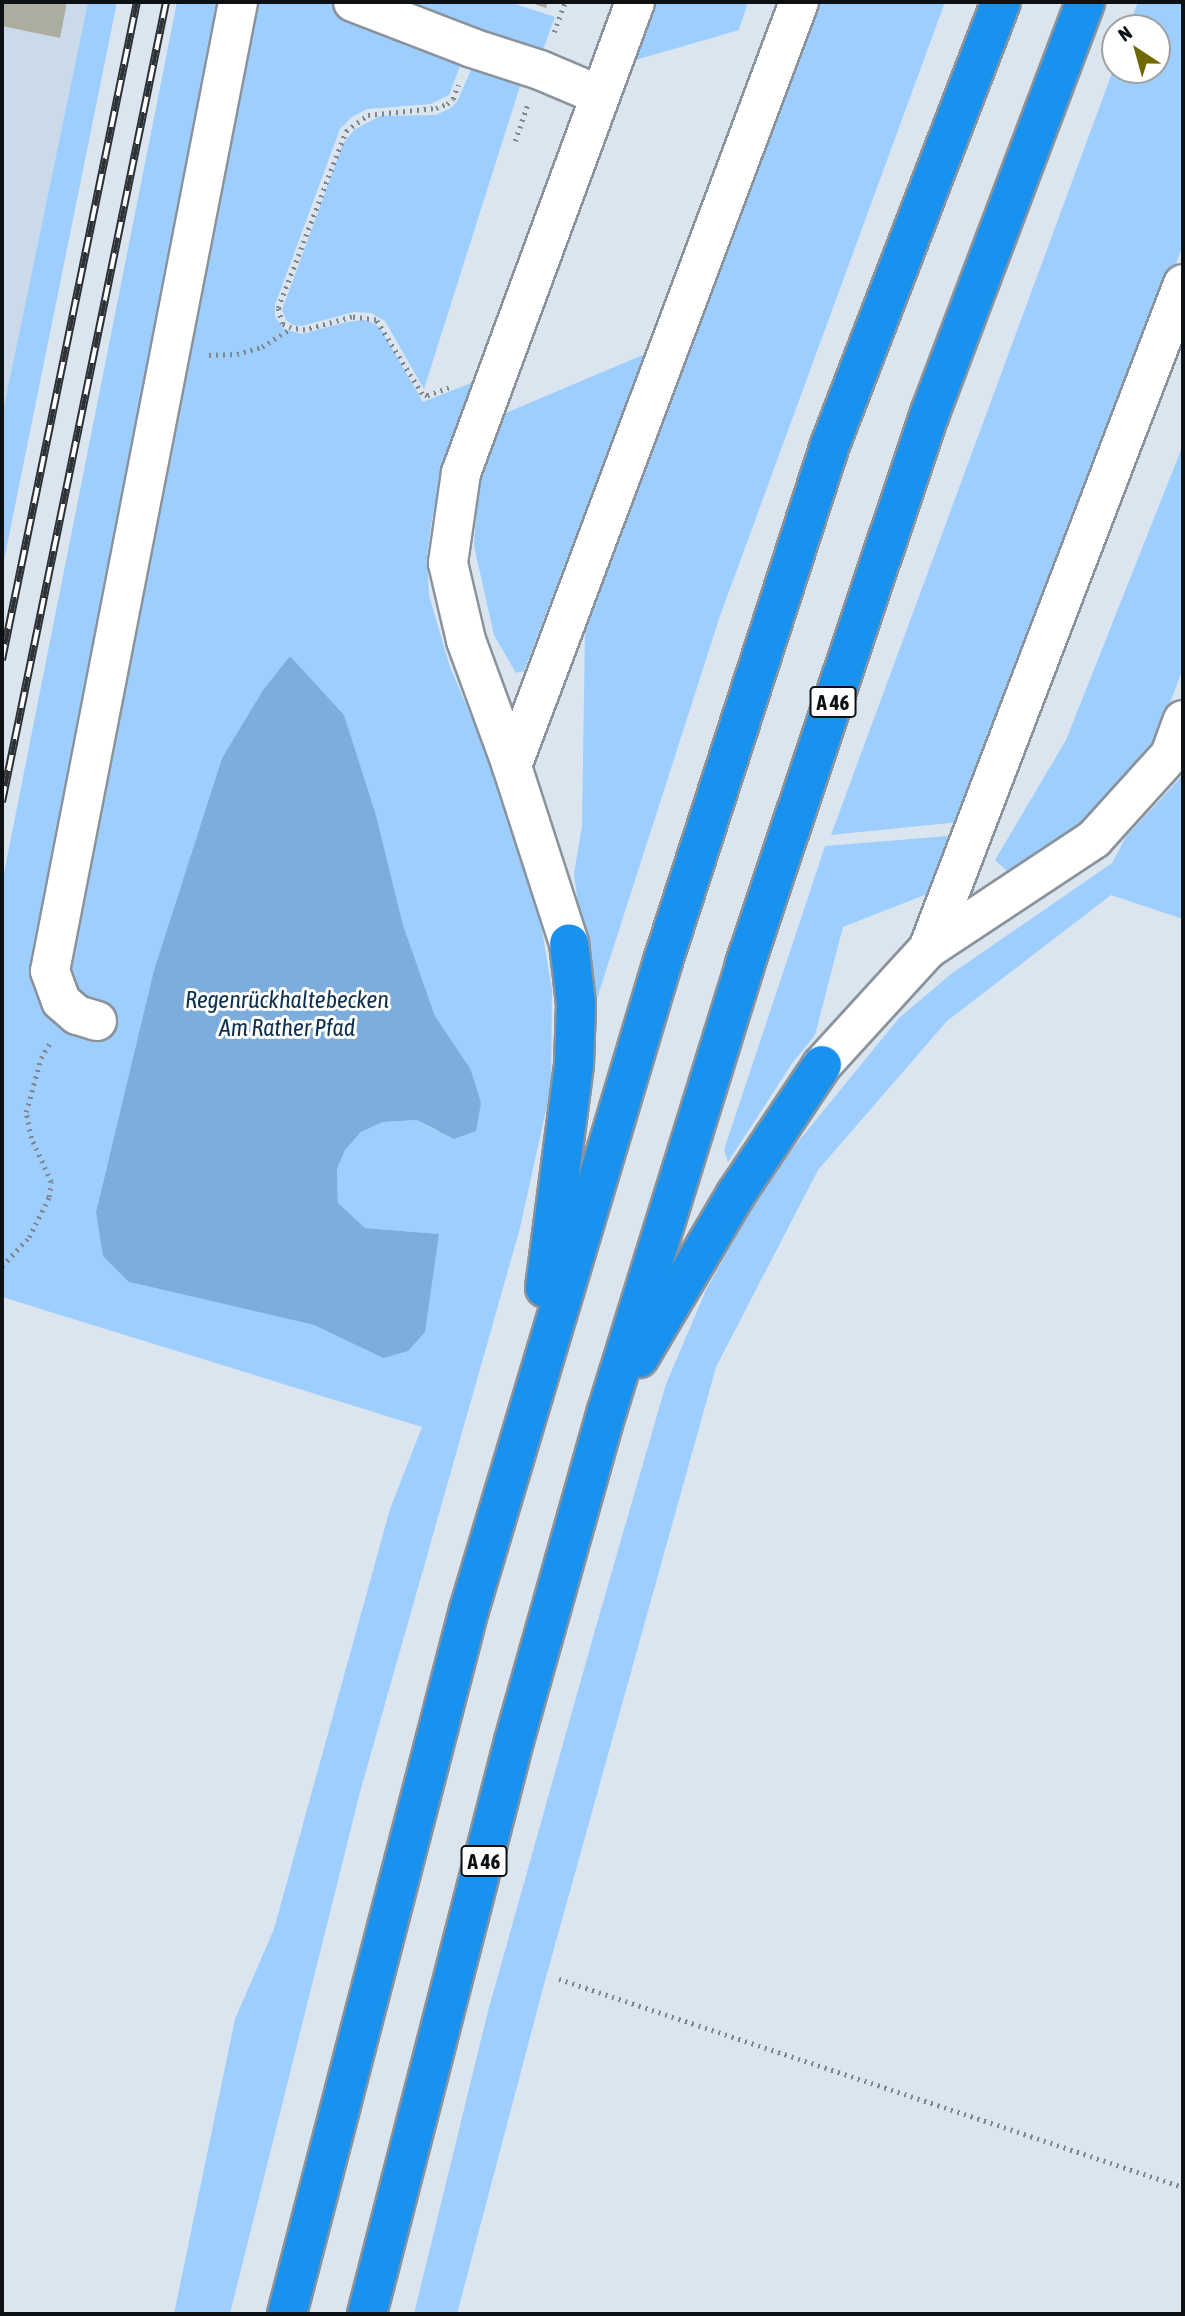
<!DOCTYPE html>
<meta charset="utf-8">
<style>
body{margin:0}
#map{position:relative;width:1185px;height:2316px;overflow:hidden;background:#dbe5ef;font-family:"Asap Condensed",sans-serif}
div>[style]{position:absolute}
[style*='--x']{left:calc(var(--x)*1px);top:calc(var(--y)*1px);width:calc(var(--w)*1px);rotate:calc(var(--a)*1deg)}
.built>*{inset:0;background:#cbdaea}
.green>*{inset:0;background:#9dcefe}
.water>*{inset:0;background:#7daddd}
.building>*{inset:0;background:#acac9f}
.path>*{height:4.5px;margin-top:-2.25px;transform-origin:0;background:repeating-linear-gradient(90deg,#7f868d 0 2px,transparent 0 7px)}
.roads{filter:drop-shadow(2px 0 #8a939c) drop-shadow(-2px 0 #8a939c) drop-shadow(0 2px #8a939c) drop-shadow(0 -2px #8a939c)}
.minor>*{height:38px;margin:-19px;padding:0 19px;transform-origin:19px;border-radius:19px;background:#fff}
.highway>*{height:38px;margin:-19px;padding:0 19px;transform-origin:19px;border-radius:19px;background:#1991ee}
.rail>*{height:8px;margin-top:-4px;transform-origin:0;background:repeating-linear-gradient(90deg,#fff 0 16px,#2d3236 0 32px);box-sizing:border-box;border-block:2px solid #2d3236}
span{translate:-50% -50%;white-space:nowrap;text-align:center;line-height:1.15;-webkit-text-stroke:6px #fff;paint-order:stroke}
.shield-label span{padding:2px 5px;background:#fff;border:2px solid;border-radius:5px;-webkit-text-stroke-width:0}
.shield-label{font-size:21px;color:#0d1114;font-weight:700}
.water-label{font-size:24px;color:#0c304f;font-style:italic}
.frame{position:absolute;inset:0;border:4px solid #0d1114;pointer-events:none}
.north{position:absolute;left:1101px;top:14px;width:70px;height:70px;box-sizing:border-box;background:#fff;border:2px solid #9ea0a1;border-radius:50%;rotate:324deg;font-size:19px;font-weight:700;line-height:28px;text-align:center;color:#0d1114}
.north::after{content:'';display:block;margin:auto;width:24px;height:32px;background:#706800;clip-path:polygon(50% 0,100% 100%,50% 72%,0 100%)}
</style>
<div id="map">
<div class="built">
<i style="clip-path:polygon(2px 2px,88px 2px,2px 416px)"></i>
</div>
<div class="green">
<i style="clip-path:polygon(88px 2px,117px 2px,2px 570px,2px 416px)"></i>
<i style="clip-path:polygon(evenodd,177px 2px,327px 2px,466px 51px,449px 95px,431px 104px,367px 109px,352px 117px,340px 129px,275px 305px,275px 316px,283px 329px,302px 334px,347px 322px,364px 320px,373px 323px,380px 328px,423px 402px,471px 383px,432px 519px,427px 557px,429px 595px,449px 664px,495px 774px,522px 855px,540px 918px,552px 990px,551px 1087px,520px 1228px,360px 1792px,230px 2314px,174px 2314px,235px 2019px,274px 1929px,390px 1509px,422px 1427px,2px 1297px,2px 883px,177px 2px,290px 656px,344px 716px,376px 815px,403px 925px,435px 1016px,470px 1068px,437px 1131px,417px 1120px,383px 1122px,361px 1132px,345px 1150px,337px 1169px,338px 1204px,365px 1228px,438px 1234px,383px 1358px,314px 1325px,129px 1282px,96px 1212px,154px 970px,222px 758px,263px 690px,290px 656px)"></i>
<i style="clip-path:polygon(402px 2px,509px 2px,555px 17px,541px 55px)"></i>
<i style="clip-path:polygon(654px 2px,748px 2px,739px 30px,632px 61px)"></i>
<i style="clip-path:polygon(821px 2px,945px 2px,720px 616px,593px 1011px,574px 874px,582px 826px,585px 629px)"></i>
<i style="clip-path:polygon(1138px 2px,1183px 2px,1183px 245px,969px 821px,831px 835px,1115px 65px,1115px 70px,1157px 70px,1157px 28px,1128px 28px)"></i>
<i style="clip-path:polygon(477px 56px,521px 83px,424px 389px,385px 321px,371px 313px,354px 312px,302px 326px,293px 325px,286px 320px,282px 310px,343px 144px,354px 130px,380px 116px,436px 115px,449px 109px,457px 102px)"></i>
<i style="clip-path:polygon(645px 354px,524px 671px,516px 673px,494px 635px,474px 546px,478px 481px,501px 415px)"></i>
<i style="clip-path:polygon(1183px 389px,1183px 668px,1160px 730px,1139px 767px,1108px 801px,1059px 841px,1009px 873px,995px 860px,1066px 740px,1181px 450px)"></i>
<i style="clip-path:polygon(1183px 775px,1183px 919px,1111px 895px,947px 1021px,818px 1170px,716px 1367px,543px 1988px,457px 2314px,414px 2314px,488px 2011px,595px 1630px,666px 1384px,707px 1288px,771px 1175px,899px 1018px,951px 974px,1112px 863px,1126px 837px)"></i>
<i style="clip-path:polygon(960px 835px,932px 892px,843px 927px,815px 1035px,793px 1062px,728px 1162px,724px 1150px,825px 846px)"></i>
</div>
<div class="water">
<i style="clip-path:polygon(290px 656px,344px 715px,376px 815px,403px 925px,435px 1016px,470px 1068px,481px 1103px,476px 1131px,454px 1139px,417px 1120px,383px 1122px,361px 1132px,345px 1150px,337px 1169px,338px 1203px,365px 1228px,439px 1234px,425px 1332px,408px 1351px,383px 1358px,314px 1325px,129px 1282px,103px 1256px,96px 1212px,154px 970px,222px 758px,263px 690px)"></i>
</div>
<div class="building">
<i style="clip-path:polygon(2px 2px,67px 2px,60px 38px,2px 26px)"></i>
<i style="clip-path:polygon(529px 2px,548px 2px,546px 8px)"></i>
</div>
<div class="path">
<i style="--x:554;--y:32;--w:32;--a:-70"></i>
<i style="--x:515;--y:141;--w:37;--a:-71"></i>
<i style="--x:209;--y:355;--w:28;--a:-2"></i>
<i style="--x:237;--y:354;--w:26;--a:-16"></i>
<i style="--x:262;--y:347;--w:35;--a:-33"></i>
<i style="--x:449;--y:388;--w:23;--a:160"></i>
<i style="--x:427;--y:396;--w:5;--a:-158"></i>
<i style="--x:422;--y:394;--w:87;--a:-121.9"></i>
<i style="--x:376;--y:320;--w:24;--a:-173"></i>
<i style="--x:352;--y:317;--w:49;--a:164.5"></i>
<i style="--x:305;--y:330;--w:14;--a:-172"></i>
<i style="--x:291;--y:328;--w:10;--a:-156"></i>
<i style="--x:282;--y:324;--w:16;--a:-104"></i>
<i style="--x:278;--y:308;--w:190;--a:-69"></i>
<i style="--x:346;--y:131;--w:27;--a:-36"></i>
<i style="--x:368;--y:115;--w:68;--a:-5.9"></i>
<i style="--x:436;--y:108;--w:12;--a:-20"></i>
<i style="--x:447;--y:104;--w:8;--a:-40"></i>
<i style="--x:453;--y:99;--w:15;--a:-70"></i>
<i style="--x:2;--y:1266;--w:40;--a:-47"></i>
<i style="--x:29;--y:1237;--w:45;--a:-63.4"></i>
<i style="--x:49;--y:1197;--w:15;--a:-82"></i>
<i style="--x:51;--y:1182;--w:48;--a:-114.4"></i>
<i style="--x:31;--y:1138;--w:26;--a:-101"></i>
<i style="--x:26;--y:1112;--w:56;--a:-74.5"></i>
<i style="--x:41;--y:1058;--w:17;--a:-59"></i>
<i style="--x:559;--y:1979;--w:658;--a:18.43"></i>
</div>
<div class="roads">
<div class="minor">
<i style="--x:353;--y:2;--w:128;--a:21.1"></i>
<i style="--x:472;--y:48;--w:71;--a:17.9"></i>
<i style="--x:540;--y:70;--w:64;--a:23"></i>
<i style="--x:512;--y:766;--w:816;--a:-69.41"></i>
<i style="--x:569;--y:943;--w:186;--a:-107.9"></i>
<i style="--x:512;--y:766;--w:134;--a:-110.1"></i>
<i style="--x:466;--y:640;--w:79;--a:-103.2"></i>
<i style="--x:448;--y:563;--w:91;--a:-81.8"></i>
<i style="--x:461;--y:473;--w:502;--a:-69.72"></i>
<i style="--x:928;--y:949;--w:712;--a:-69.02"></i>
<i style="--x:97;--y:1021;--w:21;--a:-163"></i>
<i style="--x:77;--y:1015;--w:21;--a:-139"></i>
<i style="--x:61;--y:1001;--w:32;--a:-110"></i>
<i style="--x:50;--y:971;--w:987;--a:-79.02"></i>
<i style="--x:822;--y:1065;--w:157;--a:-47.6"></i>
<i style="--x:928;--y:949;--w:199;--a:-33.5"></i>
<i style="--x:1094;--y:839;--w:113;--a:-47.9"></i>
<i style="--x:1170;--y:755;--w:37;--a:-70"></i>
</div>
<div class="highway">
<i style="--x:545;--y:1288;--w:225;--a:-82.6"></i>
<i style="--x:574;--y:1065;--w:61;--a:-88.1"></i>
<i style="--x:576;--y:1004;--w:61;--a:-96.5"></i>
<i style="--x:639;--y:1358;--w:191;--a:-59.4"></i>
<i style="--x:736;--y:1194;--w:155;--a:-56.3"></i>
<i style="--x:287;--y:2314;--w:727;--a:-75.51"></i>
<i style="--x:469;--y:1610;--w:677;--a:-73.36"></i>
<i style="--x:663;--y:961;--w:542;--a:-72.07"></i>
<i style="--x:830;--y:445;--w:475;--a:-68.9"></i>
<i style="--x:367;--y:2314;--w:592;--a:-75.61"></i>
<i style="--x:514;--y:1741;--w:343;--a:-74.3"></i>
<i style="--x:607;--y:1411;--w:468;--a:-72.8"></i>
<i style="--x:745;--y:964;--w:581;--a:-71.44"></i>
<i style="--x:930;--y:413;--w:439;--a:-69.3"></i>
</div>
</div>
<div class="rail">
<i style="--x:2;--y:660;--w:672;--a:-78.41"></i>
<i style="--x:2;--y:802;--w:817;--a:-78.41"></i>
</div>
<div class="shield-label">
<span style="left:833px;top:702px">A 46</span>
<span style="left:484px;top:1861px">A 46</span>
</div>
<div class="water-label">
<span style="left:287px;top:1014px">Regenrückhaltebecken<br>Am Rather Pfad</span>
</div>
<div class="frame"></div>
<div class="north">N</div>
</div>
